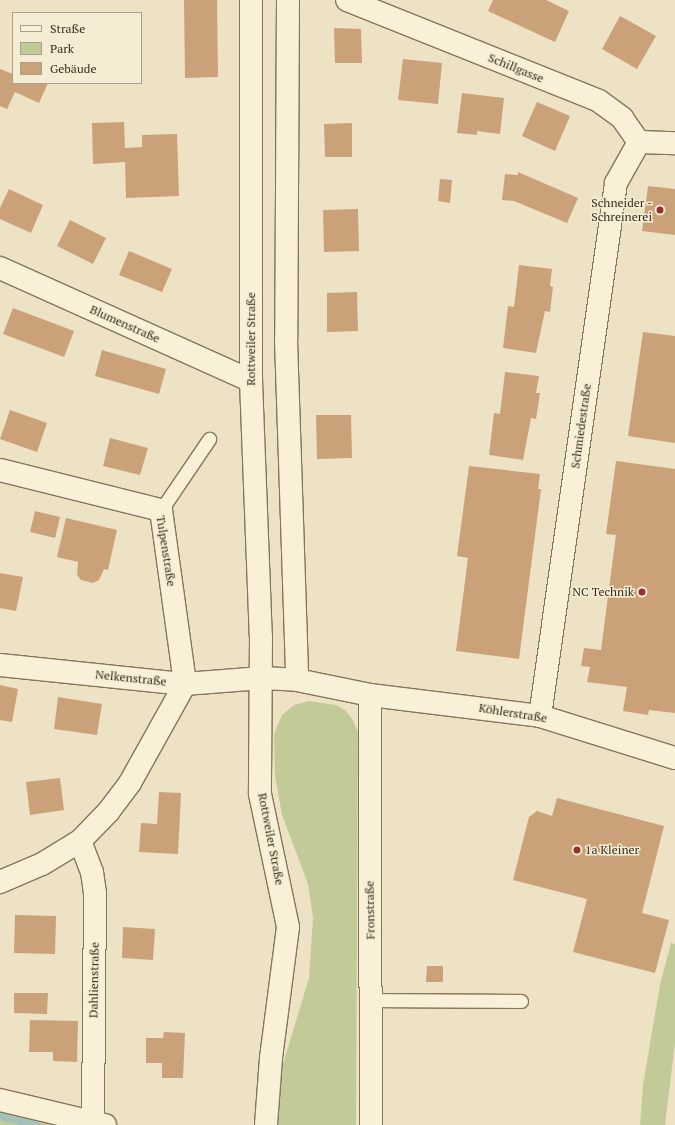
<!DOCTYPE html>
<meta charset="utf-8">
<style>
body{margin:0}
#map{position:relative;width:675px;height:1125px;overflow:hidden;background:#ede3c4;font-family:"PT Serif",serif}
div>[style]{position:absolute}
[style*='--x']{left:calc(var(--x)*1px);top:calc(var(--y)*1px);width:calc(var(--w)*1px);rotate:calc(var(--a)*1deg)}
.green>*{inset:0;background:#c2cb98}
.stream>*{height:7px;margin:-3.5px;padding:0 3.5px;transform-origin:3.5px;border-radius:3.5px;background:#a6c0ba}
.building>*{inset:0;background:#cba17a}
.roads{filter:drop-shadow(1px 0 #87755a) drop-shadow(-1px 0 #87755a) drop-shadow(0 1px #87755a) drop-shadow(0 -1px #87755a)}
.lane>*{height:13px;margin:-6.5px;padding:0 6.5px;transform-origin:6.5px;border-radius:6.5px;background:#f8f0d7}
.street>*{height:22px;margin:-11px;padding:0 11px;transform-origin:11px;border-radius:11px;background:#f8f0d7}
.secondary>*{height:22px;margin:-11px;padding:0 11px;transform-origin:11px;border-radius:11px;background:#f8f0d7}
.dots>*{width:11px;height:11px;translate:-50% -50%;box-sizing:border-box;border:2px solid #f5edd3;border-radius:50%}
span{translate:-50% -50%;white-space:nowrap;text-align:center;line-height:1.15;-webkit-text-stroke:3px #f5edd3;paint-order:stroke}
.street-label{font-size:12px;color:#382c1e}
.poi-label{font-size:12px;color:#382c1e}
.right{translate:-100% -50%;text-align:right}
.left{translate:0 -50%;text-align:left}
.legend{position:absolute;left:12px;top:12px;width:130px;height:72px;box-sizing:border-box;background:#f5edd3;border:1px solid #a9a08b;margin:0;padding:5px 7px;list-style:none;font-size:12px;color:#382c1e}
.legend li{display:flex;align-items:center;gap:8px;height:20px}
.legend b{width:20px;border:1px solid #a9a08b}
</style>
<div id="map">
<div class="green">
<i style="clip-path:polygon(309px 701px,336px 705px,345px 710px,353px 720px,358px 732px,356px 1125px,275px 1125px,282px 1067px,309px 978px,313px 918px,308px 884px,282px 815px,275px 776px,274px 734px,282px 715px,294px 705px)"></i>
<i style="clip-path:polygon(671px 943px,675px 944px,675px 1043px,665px 1125px,640px 1125px,643px 1085px,660px 985px)"></i>
<i style="clip-path:polygon(0 1106px,80px 1125px,0 1125px)"></i>
</div>
<div class="stream">
<i style="--x:0;--y:1116;--w:38;--a:14"></i>
</div>
<div class="building">
<i style="clip-path:polygon(184px 0,217px 0,218px 77px,185px 78px)"></i>
<i style="clip-path:polygon(493px 0,546px 0,569px 11px,555px 42px,488px 11px)"></i>
<i style="clip-path:polygon(620px 16px,656px 36px,637px 69px,602px 49px)"></i>
<i style="clip-path:polygon(334px 28px,361px 29px,362px 63px,335px 63px)"></i>
<i style="clip-path:polygon(403px 59px,442px 63px,438px 104px,398px 100px)"></i>
<i style="clip-path:polygon(0 69px,13px 74px,13px 83px,48px 83px,39px 103px,15px 92px,7px 109px,0 106px)"></i>
<i style="clip-path:polygon(462px 93px,504px 98px,500px 134px,477px 131px,477px 135px,457px 133px)"></i>
<i style="clip-path:polygon(537px 102px,570px 116px,555px 151px,522px 136px)"></i>
<i style="clip-path:polygon(124px 122px,125px 148px,142px 147px,142px 135px,177px 134px,179px 196px,126px 198px,125px 162px,93px 164px,92px 123px)"></i>
<i style="clip-path:polygon(352px 123px,352px 157px,325px 157px,324px 124px)"></i>
<i style="clip-path:polygon(518px 172px,578px 198px,567px 223px,514px 201px,502px 200px,505px 174px,518px 175px)"></i>
<i style="clip-path:polygon(440px 179px,452px 180px,450px 203px,438px 201px)"></i>
<i style="clip-path:polygon(648px 186px,675px 189px,675px 235px,642px 231px)"></i>
<i style="clip-path:polygon(9px 189px,43px 205px,31px 233px,0 219px,0 208px)"></i>
<i style="clip-path:polygon(358px 209px,359px 251px,324px 252px,323px 210px)"></i>
<i style="clip-path:polygon(70px 220px,106px 238px,93px 264px,57px 246px)"></i>
<i style="clip-path:polygon(129px 251px,172px 269px,162px 292px,119px 275px)"></i>
<i style="clip-path:polygon(519px 265px,552px 269px,550px 286px,553px 287px,550px 312px,545px 311px,536px 353px,503px 348px,508px 306px,514px 307px)"></i>
<i style="clip-path:polygon(357px 292px,358px 331px,327px 332px,327px 293px)"></i>
<i style="clip-path:polygon(13px 308px,74px 331px,64px 357px,3px 334px)"></i>
<i style="clip-path:polygon(643px 332px,675px 336px,675px 443px,628px 436px)"></i>
<i style="clip-path:polygon(102px 350px,166px 369px,159px 394px,95px 376px)"></i>
<i style="clip-path:polygon(505px 372px,539px 376px,536px 393px,540px 393px,536px 419px,531px 418px,523px 460px,489px 455px,494px 413px,500px 414px)"></i>
<i style="clip-path:polygon(10px 410px,47px 423px,37px 452px,0 439px)"></i>
<i style="clip-path:polygon(316px 415px,351px 415px,352px 458px,317px 459px)"></i>
<i style="clip-path:polygon(110px 438px,148px 448px,140px 475px,103px 466px)"></i>
<i style="clip-path:polygon(616px 461px,675px 469px,675px 713px,649px 710px,648px 715px,623px 711px,627px 687px,587px 682px,590px 667px,581px 666px,584px 648px,601px 650px,616px 535px,606px 534px)"></i>
<i style="clip-path:polygon(469px 466px,540px 474px,538px 489px,541px 489px,519px 659px,456px 651px,468px 558px,457px 556px)"></i>
<i style="clip-path:polygon(35px 511px,60px 517px,55px 538px,30px 532px)"></i>
<i style="clip-path:polygon(66px 518px,117px 530px,108px 570px,104px 569px,99px 580px,93px 583px,81px 580px,77px 575px,78px 562px,57px 557px)"></i>
<i style="clip-path:polygon(0 573px,23px 577px,16px 611px,0 608px)"></i>
<i style="clip-path:polygon(0 685px,18px 689px,12px 722px,0 720px)"></i>
<i style="clip-path:polygon(58px 697px,102px 704px,97px 735px,54px 729px)"></i>
<i style="clip-path:polygon(60px 778px,64px 810px,30px 815px,26px 782px)"></i>
<i style="clip-path:polygon(159px 792px,181px 793px,178px 854px,139px 852px,141px 823px,157px 824px)"></i>
<i style="clip-path:polygon(557px 798px,664px 826px,642px 913px,669px 920px,655px 973px,573px 952px,587px 899px,513px 880px,529px 817px,537px 811px,552px 816px)"></i>
<i style="clip-path:polygon(15px 915px,56px 916px,55px 954px,14px 953px)"></i>
<i style="clip-path:polygon(123px 927px,155px 929px,153px 960px,122px 958px)"></i>
<i style="clip-path:polygon(427px 966px,443px 966px,443px 982px,426px 982px)"></i>
<i style="clip-path:polygon(14px 993px,48px 993px,47px 1014px,14px 1013px)"></i>
<i style="clip-path:polygon(30px 1020px,78px 1021px,77px 1062px,53px 1061px,53px 1052px,29px 1052px)"></i>
<i style="clip-path:polygon(164px 1032px,185px 1033px,183px 1078px,162px 1078px,162px 1063px,146px 1063px,146px 1038px,163px 1038px)"></i>
</div>
<div class="roads">
<div class="lane">
<i style="--x:161;--y:510;--w:86;--a:-55.9"></i>
<i style="--x:371;--y:1000;--w:150;--a:0.4"></i>
</div>
<div class="street">
<i style="--x:288;--y:0;--w:340;--a:90.3"></i>
<i style="--x:286;--y:340;--w:340;--a:88.1"></i>
<i style="--x:347;--y:0;--w:271;--a:21.8"></i>
<i style="--x:599;--y:101;--w:29;--a:36"></i>
<i style="--x:622;--y:118;--w:29;--a:55"></i>
<i style="--x:639;--y:142;--w:36;--a:2"></i>
<i style="--x:0;--y:268;--w:275;--a:24.2"></i>
<i style="--x:0;--y:470;--w:166;--a:14"></i>
<i style="--x:161;--y:510;--w:176;--a:82.1"></i>
<i style="--x:185;--y:684;--w:113;--a:119.1"></i>
<i style="--x:130;--y:783;--w:35;--a:127"></i>
<i style="--x:109;--y:811;--w:42;--a:134"></i>
<i style="--x:80;--y:841;--w:44;--a:148.8"></i>
<i style="--x:42;--y:864;--w:46;--a:156.8"></i>
<i style="--x:0;--y:665;--w:186;--a:5.9"></i>
<i style="--x:185;--y:684;--w:77;--a:-4.5"></i>
<i style="--x:262;--y:678;--w:35;--a:3"></i>
<i style="--x:297;--y:680;--w:75;--a:11.6"></i>
<i style="--x:370;--y:695;--w:171;--a:7"></i>
<i style="--x:540;--y:716;--w:141;--a:17.3"></i>
<i style="--x:370;--y:695;--w:430;--a:89.9"></i>
<i style="--x:540;--y:716;--w:538;--a:-81.88"></i>
<i style="--x:616;--y:183;--w:47;--a:-60.7"></i>
<i style="--x:80;--y:841;--w:33;--a:69"></i>
<i style="--x:92;--y:872;--w:21;--a:82"></i>
<i style="--x:95;--y:893;--w:229;--a:90.5"></i>
<i style="--x:0;--y:1100;--w:108;--a:13.4"></i>
</div>
<div class="secondary">
<i style="--x:251;--y:0;--w:381;--a:90"></i>
<i style="--x:251;--y:381;--w:256;--a:87.8"></i>
<i style="--x:261;--y:637;--w:157;--a:90.4"></i>
<i style="--x:260;--y:794;--w:136;--a:78.1"></i>
<i style="--x:288;--y:927;--w:132;--a:97.4"></i>
<i style="--x:271;--y:1058;--w:67;--a:94.3"></i>
</div>
</div>
<div class="dots">
<i style="left:660px;top:210px;background:#95312c"></i>
<i style="left:642px;top:592px;background:#95312c"></i>
<i style="left:577px;top:850px;background:#95312c"></i>
</div>
<div class="street-label">
<span style="left:516px;top:68px;rotate:22deg">Schillgasse</span>
<span style="left:125px;top:324px;rotate:24deg">Blumenstraße</span>
<span style="left:251px;top:339px;rotate:-90deg">Rottweiler Straße</span>
<span style="left:581px;top:426px;rotate:-82deg">Schmiedestraße</span>
<span style="left:166px;top:551px;rotate:81deg">Tulpenstraße</span>
<span style="left:131px;top:678px;rotate:6deg">Nelkenstraße</span>
<span style="left:513px;top:713px;rotate:9deg">Köhlerstraße</span>
<span style="left:271px;top:839px;rotate:79deg">Rottweiler Straße</span>
<span style="left:370px;top:910px;rotate:-91deg">Fronstraße</span>
<span style="left:94px;top:980px;rotate:-89deg">Dahlienstraße</span>
</div>
<div class="poi-label">
<span class="right" style="left:652px;top:210px">Schneider -<br>Schreinerei</span>
<span class="right" style="left:634px;top:592px">NC Technik</span>
<span class="left" style="left:585px;top:850px">1a Kleiner</span>
</div>
<ul class="legend">
<li><b style="height:5px;background:#f8f0d7"></b>Straße</li>
<li><b style="height:11px;background:#c2cb98"></b>Park</li>
<li><b style="height:11px;background:#cba17a"></b>Gebäude</li>
</ul>
</div>
